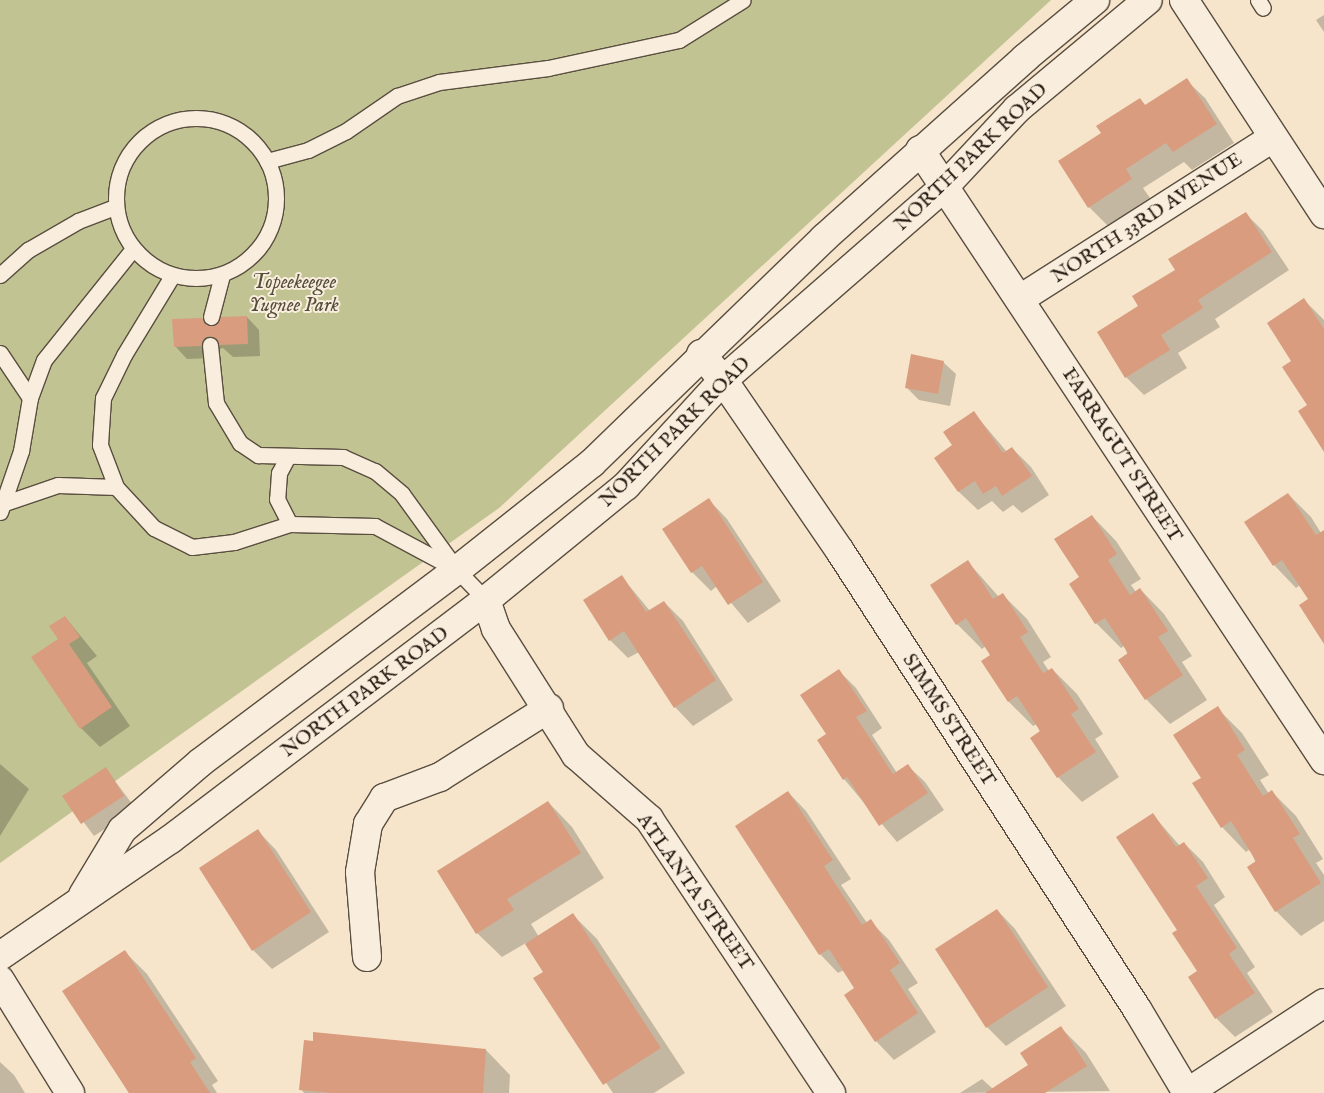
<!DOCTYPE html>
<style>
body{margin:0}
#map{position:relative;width:1324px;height:1093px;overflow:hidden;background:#f6e5ca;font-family:"IM FELL English",serif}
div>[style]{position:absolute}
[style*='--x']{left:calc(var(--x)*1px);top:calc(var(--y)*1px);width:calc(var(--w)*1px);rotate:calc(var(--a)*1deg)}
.green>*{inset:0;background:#c2c393}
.shadow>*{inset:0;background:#0003}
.building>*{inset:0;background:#d99c7f}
.roads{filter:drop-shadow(1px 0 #594e40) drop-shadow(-1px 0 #594e40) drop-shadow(0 1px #594e40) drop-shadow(0 -1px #594e40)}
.lane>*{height:15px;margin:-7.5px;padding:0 7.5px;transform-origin:7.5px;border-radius:7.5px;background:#f9eedd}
.lane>.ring{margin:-7.5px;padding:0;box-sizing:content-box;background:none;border:15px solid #f9eedd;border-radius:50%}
.street>*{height:28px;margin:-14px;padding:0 14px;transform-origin:14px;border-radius:14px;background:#f9eedd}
.secondary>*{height:28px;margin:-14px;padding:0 14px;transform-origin:14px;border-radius:14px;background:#f9eedd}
span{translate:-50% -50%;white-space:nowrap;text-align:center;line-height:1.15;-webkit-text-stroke:4px #f9eedd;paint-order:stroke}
.street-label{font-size:20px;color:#251b12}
.park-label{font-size:20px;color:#544d39;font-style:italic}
</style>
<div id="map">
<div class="green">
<i style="clip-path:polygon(0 0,1051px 0,499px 508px,0 863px)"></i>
</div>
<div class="shadow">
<i style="clip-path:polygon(1324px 15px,1324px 32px,1316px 20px)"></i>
<i style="clip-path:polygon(1186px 80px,1205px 98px,1234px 143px,1192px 170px,1184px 162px,1143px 188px,1150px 198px,1108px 226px,1089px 207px,1103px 134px,1140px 100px,1146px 106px)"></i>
<i style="clip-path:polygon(1245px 213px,1263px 231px,1289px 270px,1215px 319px,1220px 327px,1178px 353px,1187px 368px,1144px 395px,1126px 377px,1140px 306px,1177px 270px)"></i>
<i style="clip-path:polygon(1304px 300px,1324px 320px,1324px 449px,1293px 361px)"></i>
<i style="clip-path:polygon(247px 317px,259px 330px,260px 356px,233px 357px,223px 348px,216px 350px,213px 358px,187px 359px,175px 346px,201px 319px,213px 328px)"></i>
<i style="clip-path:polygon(943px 362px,956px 374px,950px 406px,919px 400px,907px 388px)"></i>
<i style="clip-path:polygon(974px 413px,1007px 452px,1012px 448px,1031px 467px,1049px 495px,1022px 513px,1013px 505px,1003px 512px,992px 501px,978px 510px,959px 492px,936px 458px,954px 446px)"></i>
<i style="clip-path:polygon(1288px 494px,1311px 517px,1321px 533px,1324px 531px,1324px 642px,1310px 600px,1300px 585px,1296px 588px,1274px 565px)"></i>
<i style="clip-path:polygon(709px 500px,727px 519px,781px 601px,748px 623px,717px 586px,711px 591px,692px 572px)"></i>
<i style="clip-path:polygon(1092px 516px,1116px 541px,1141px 579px,1131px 585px,1136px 592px,1140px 589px,1164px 614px,1192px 656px,1182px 662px,1207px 700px,1170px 724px,1146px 699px,1124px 646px,1121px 648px,1096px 623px,1081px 577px)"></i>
<i style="clip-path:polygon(968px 562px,999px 597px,1003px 595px,1027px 619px,1051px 657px,1043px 662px,1049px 671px,1052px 669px,1077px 694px,1103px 734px,1095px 739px,1119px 777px,1082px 802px,1058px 777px,1037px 724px,1033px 726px,1009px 702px,982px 661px,992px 655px,986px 646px,982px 649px,957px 624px)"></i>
<i style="clip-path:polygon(622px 577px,650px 611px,664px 602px,683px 621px,733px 700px,693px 726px,675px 707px,639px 652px,628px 658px,610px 640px)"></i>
<i style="clip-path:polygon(65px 617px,97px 656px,87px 663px,130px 726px,100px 747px,81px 728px,33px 657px,59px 639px)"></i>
<i style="clip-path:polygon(839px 671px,856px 688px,882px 728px,872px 735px,897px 773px,908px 766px,925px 782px,944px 810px,897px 842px,844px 779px,827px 735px)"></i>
<i style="clip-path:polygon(1217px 708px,1242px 733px,1269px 775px,1260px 780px,1269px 794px,1272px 792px,1296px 816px,1323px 859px,1316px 863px,1324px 875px,1324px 921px,1301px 936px,1276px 911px,1250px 849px,1246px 852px,1222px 827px,1202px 778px)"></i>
<i style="clip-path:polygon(0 764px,29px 789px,0 836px)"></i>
<i style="clip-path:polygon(106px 769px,136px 809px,94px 836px,64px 796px)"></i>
<i style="clip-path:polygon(788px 792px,806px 811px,851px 879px,841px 885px,867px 923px,870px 921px,889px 940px,918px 983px,908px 989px,936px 1032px,894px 1060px,876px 1041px,856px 989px,844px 970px,838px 973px,820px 954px)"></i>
<i style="clip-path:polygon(548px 802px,572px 827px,604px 878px,531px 924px,539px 937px,573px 915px,597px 939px,685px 1073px,654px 1093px,613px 1093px,535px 978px,545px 972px,526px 943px,502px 957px,477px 933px)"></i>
<i style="clip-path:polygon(1153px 815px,1180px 846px,1184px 843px,1203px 862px,1225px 897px,1214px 905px,1255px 967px,1247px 973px,1273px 1012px,1235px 1037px,1216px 1018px,1189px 977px,1199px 971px,1178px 930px)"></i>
<i style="clip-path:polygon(258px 831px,276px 850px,329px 932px,272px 969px,253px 950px)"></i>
<i style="clip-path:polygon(997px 910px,1015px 929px,1066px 1006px,1006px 1046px,987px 1027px)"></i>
<i style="clip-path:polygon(124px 951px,147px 974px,218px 1081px,212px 1085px,217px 1093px,129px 1093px,64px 991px)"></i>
<i style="clip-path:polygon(1061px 1028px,1086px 1053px,1110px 1091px,960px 1093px,982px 1079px,993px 1089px,1030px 1066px)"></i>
<i style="clip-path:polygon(486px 1050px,510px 1075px,509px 1093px,304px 1093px,301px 1089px)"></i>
<i style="clip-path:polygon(0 1062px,14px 1075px,25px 1093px,0 1093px)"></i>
</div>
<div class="building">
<i style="clip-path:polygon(1187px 78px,1217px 124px,1173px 152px,1166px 143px,1126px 169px,1132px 179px,1088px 208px,1058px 161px,1101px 133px,1096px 126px,1140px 98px,1145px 105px)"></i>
<i style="clip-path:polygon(1246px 212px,1272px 252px,1198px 300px,1203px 308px,1161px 335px,1170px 350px,1125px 378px,1097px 332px,1138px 306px,1132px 296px,1175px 270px,1168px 259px)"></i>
<i style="clip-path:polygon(1304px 298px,1324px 329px,1324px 452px,1298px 411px,1307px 405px,1282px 367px,1291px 361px,1267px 323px)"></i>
<i style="clip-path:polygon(247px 316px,248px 344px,219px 345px,217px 339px,210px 336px,204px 338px,201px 346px,174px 347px,172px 319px,202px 318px,205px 324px,213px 326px,221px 317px)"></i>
<i style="clip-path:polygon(911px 354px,944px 361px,938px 394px,905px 388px)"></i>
<i style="clip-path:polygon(974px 411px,1003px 453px,1012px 447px,1032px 476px,1002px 496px,996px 486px,983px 494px,975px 481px,958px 492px,934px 458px,952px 445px,943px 432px)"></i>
<i style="clip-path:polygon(1288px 493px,1316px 535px,1324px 530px,1324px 644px,1299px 605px,1308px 599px,1282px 560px,1273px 566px,1244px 522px)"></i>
<i style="clip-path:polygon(709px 498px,763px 582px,728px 605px,702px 566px,691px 573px,662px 529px)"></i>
<i style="clip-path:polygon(1092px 515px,1117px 554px,1108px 560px,1130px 595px,1140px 588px,1168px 631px,1158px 637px,1183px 675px,1145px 700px,1118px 660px,1128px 653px,1105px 618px,1095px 624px,1069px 584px,1079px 577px,1054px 539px)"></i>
<i style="clip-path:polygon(968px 560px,993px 599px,1003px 593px,1028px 632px,1020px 637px,1043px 673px,1052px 668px,1079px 709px,1071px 714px,1096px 752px,1057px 778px,1030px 738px,1040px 731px,1017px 696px,1008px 702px,981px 661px,990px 655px,966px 618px,956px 625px,930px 585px)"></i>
<i style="clip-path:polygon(622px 575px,646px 612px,664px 601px,716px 680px,674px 708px,624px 631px,609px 641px,583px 600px)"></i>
<i style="clip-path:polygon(65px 616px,80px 637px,69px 644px,112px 707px,80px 729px,31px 657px,58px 639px,49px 626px)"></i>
<i style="clip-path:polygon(839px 669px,867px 711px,856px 717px,893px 774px,908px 764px,928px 793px,879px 826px,847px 777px,843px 780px,817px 740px,826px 734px,800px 695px)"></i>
<i style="clip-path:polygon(1218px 706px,1245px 750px,1237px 755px,1263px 796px,1272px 790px,1300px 834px,1293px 838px,1321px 883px,1275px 912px,1247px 867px,1256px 861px,1231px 821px,1221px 828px,1192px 783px,1201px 778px,1173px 735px)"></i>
<i style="clip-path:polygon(106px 767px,124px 796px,81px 824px,62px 796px)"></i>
<i style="clip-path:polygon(788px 791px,833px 860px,824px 866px,862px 925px,871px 919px,900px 963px,890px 970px,918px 1013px,875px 1042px,844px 995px,854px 988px,829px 949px,819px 955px,735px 826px)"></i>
<i style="clip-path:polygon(548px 801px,581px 853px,507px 899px,514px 910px,476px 934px,437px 871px)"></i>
<i style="clip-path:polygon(1153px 813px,1176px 847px,1184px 842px,1208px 878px,1196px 886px,1237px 948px,1229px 954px,1255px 993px,1215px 1019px,1188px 977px,1197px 971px,1172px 933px,1177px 930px,1116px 837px)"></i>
<i style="clip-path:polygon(258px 829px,311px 912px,252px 951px,199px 868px)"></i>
<i style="clip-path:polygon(997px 909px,1048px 987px,986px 1028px,935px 949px)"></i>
<i style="clip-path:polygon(573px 913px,661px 1048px,603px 1085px,533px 978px,543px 972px,525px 944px)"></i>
<i style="clip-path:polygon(125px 950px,196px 1058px,190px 1062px,210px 1093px,129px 1093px,62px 991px)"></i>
<i style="clip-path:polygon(1061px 1026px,1087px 1066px,1045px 1093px,985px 1093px,1028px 1065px,1020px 1053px)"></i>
<i style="clip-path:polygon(313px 1032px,486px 1049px,483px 1093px,333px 1093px,299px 1090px,304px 1040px,313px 1041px)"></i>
</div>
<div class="roads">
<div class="lane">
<i style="--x:1258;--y:0;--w:9;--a:58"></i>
<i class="ring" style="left:116px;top:118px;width:145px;height:145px"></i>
<i style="--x:267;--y:161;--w:42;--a:-15"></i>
<i style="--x:308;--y:150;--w:42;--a:-26.6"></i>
<i style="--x:346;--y:131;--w:62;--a:-34.5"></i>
<i style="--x:397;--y:96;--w:44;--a:-18.4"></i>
<i style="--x:439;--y:82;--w:110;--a:-7.3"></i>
<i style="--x:548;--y:68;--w:134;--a:-12.1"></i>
<i style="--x:679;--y:40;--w:75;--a:-32"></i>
<i style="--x:0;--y:275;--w:38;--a:-42"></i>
<i style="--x:28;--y:250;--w:58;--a:-30.1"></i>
<i style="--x:78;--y:221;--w:40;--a:-21"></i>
<i style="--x:172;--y:276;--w:92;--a:121.3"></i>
<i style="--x:124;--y:355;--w:48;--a:116"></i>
<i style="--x:103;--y:398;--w:47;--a:93.7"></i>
<i style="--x:100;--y:445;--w:45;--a:69.1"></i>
<i style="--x:116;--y:487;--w:56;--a:47.2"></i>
<i style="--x:154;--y:528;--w:42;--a:26.6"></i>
<i style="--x:192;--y:547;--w:42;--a:-6.8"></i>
<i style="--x:234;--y:542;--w:59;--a:-17.8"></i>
<i style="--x:290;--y:524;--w:85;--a:1.3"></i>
<i style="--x:375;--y:526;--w:93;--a:28.2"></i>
<i style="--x:211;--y:317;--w:43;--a:-75.3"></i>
<i style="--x:210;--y:345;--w:58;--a:84.1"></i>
<i style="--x:216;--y:403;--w:47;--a:59"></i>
<i style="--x:240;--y:443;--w:22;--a:34"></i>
<i style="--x:258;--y:455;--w:85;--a:1.3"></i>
<i style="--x:343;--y:457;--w:35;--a:24"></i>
<i style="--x:375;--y:471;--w:35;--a:40"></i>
<i style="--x:402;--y:494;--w:94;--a:54.1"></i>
<i style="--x:457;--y:570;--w:42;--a:46"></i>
<i style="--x:0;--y:353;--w:54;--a:56.3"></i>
<i style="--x:287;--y:458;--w:17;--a:118"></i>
<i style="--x:279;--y:473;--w:26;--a:94"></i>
<i style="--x:277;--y:499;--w:28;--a:63"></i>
<i style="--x:5;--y:503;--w:56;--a:-18.8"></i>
<i style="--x:58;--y:485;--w:58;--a:2"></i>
<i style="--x:0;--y:512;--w:65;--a:-71"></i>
<i style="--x:21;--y:451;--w:54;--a:-80.4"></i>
<i style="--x:30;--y:398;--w:40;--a:-69.8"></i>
<i style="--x:44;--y:360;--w:142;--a:-51.3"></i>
</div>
<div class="street">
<i style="--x:1184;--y:0;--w:256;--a:56.8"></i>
<i style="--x:920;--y:150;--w:732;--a:56.48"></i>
<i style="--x:1020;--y:299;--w:300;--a:-32.5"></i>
<i style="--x:701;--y:354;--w:34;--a:50"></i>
<i style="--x:723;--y:380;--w:207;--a:55.6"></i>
<i style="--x:840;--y:551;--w:546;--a:57.04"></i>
<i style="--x:1137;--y:1009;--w:98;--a:59.2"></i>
<i style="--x:486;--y:600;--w:31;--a:71"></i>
<i style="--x:496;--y:629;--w:149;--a:57.6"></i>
<i style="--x:576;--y:755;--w:97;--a:41.2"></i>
<i style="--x:649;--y:819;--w:329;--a:56.4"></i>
<i style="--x:367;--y:957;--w:85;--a:-94.7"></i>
<i style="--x:360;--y:872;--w:49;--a:-80.5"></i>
<i style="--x:368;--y:824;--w:31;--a:-58"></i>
<i style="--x:384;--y:798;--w:60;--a:-20.6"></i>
<i style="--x:440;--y:777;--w:129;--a:-32.3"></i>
<i style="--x:0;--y:980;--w:133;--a:58.2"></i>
<i style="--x:1187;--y:1093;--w:164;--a:-33.3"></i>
</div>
<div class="secondary">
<i style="--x:83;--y:895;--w:76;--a:-59"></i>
<i style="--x:122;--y:830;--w:104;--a:-40.7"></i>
<i style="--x:201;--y:762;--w:320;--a:-36.9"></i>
<i style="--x:457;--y:570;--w:172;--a:-38.4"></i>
<i style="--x:592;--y:463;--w:323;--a:-44.1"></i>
<i style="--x:824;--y:238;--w:270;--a:-41.8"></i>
<i style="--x:1025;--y:58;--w:91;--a:-39.6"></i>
<i style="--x:0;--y:956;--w:207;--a:-34.4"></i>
<i style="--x:171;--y:839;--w:395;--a:-37.2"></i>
<i style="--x:486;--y:600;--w:181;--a:-39.2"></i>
<i style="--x:626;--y:486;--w:144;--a:-47.5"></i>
<i style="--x:723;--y:380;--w:295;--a:-41.1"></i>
<i style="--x:945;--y:186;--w:105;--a:-46.9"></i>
<i style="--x:1017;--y:109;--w:170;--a:-39.8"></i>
</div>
</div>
<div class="street-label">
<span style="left:971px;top:157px;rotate:-44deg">NORTH PARK ROAD</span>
<span style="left:1147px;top:218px;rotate:-33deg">NORTH 33RD AVENUE</span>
<span style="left:675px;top:432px;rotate:-45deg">NORTH PARK ROAD</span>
<span style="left:1122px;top:455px;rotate:57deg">FARRAGUT STREET</span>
<span style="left:365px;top:692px;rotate:-37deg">NORTH PARK ROAD</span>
<span style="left:949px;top:720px;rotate:57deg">SIMMS STREET</span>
<span style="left:695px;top:892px;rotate:55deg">ATLANTA STREET</span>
</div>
<div class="park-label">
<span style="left:294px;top:294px">Topeekeegee<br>Yugnee Park</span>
</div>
</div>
